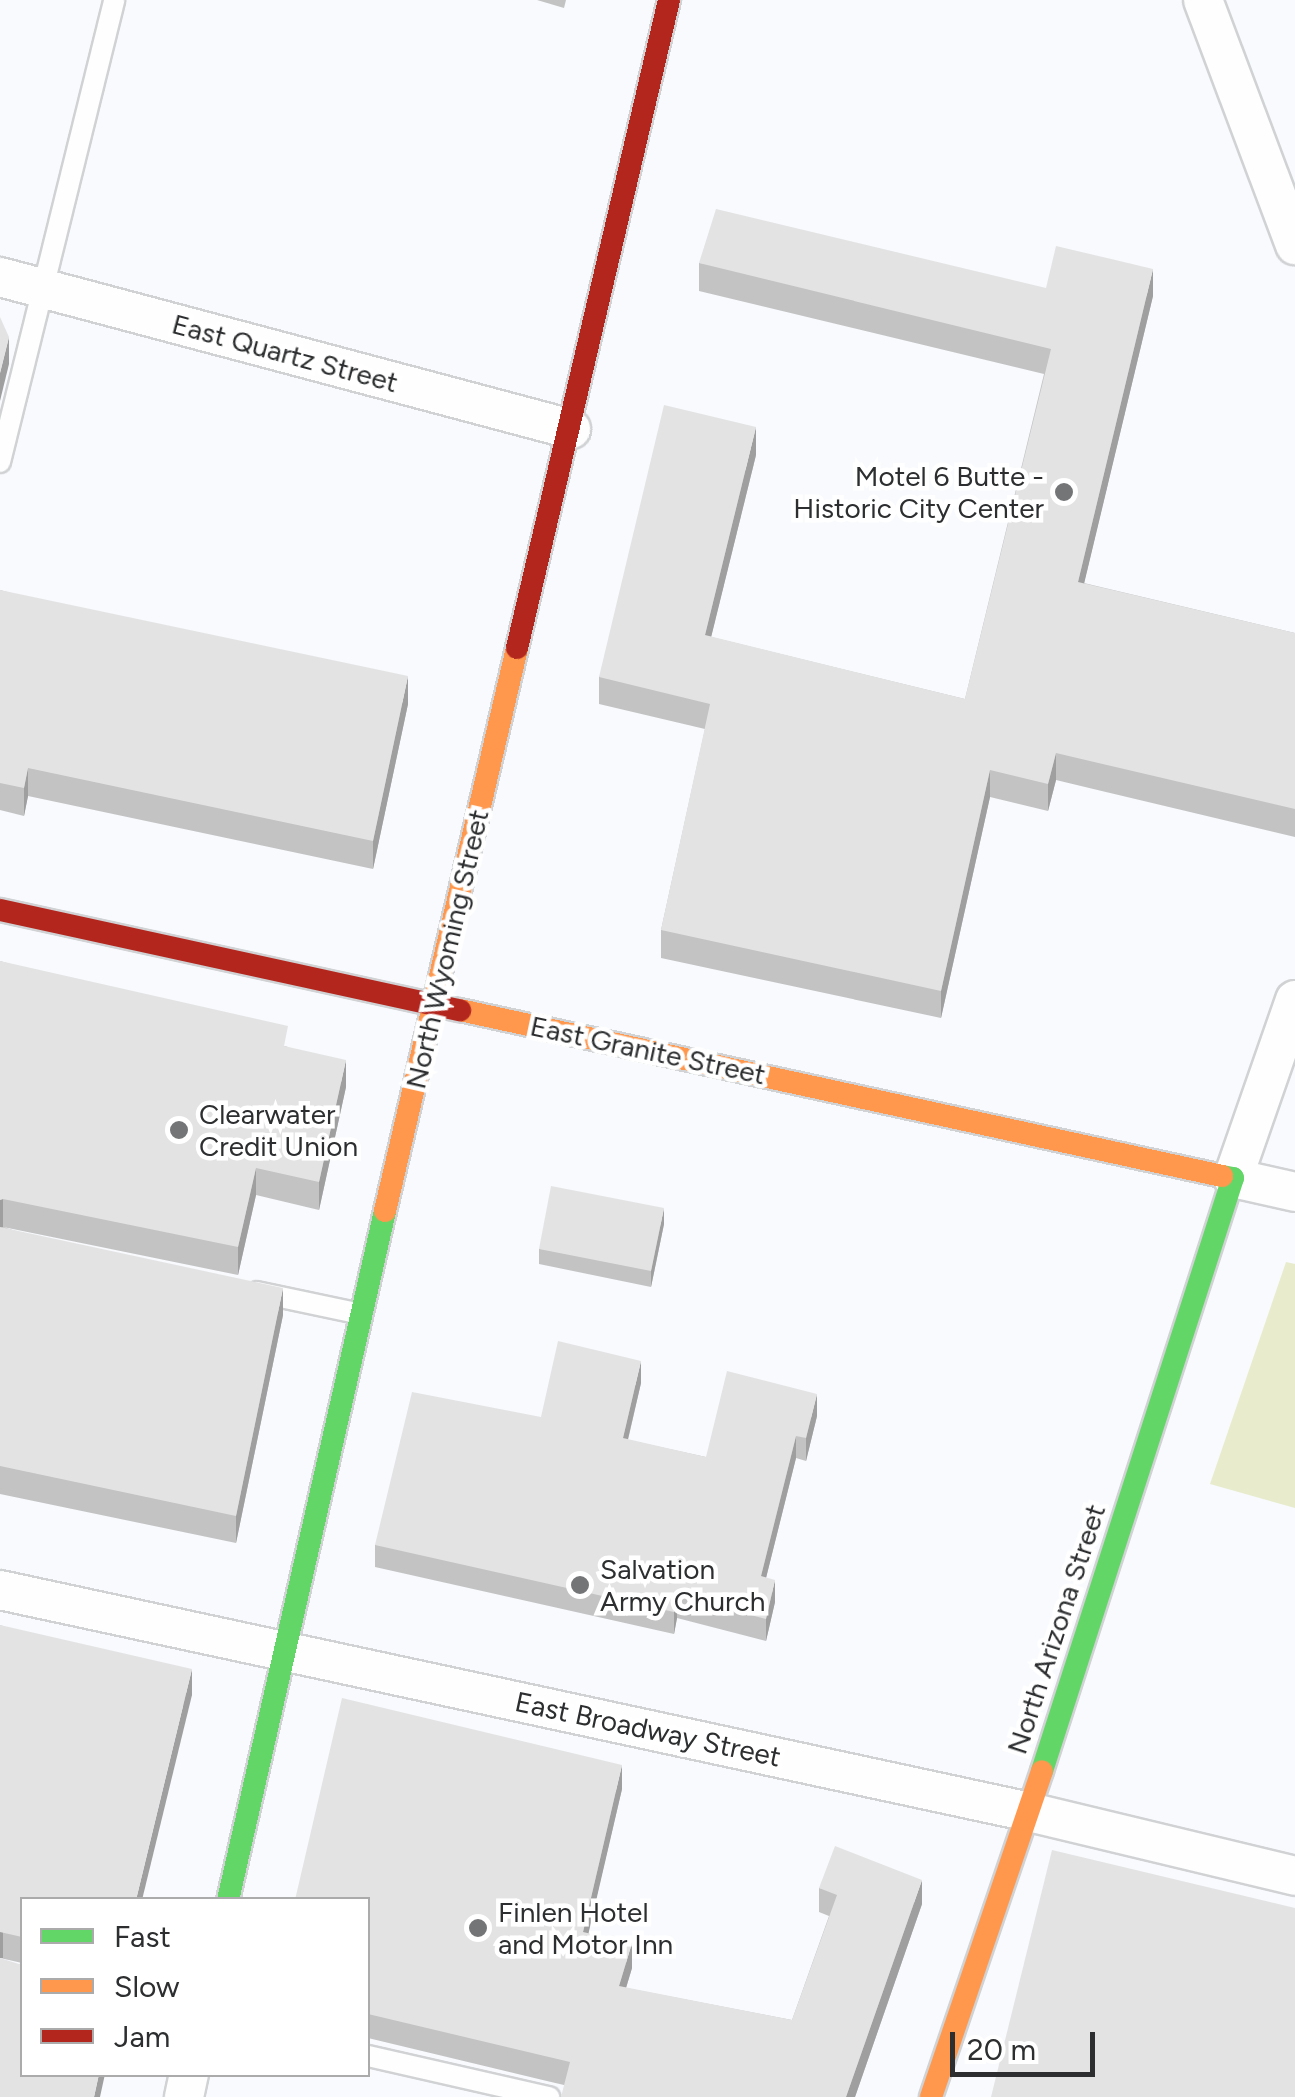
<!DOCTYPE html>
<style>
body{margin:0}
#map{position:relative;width:1295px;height:2097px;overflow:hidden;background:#f8fafd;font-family:Figtree,sans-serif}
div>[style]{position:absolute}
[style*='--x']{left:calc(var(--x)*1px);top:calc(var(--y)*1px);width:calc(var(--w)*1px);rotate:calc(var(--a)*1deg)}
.green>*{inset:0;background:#e8eccd}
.roads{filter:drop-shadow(2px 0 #d0d2d4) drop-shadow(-2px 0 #d0d2d4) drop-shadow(0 2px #d0d2d4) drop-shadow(0 -2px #d0d2d4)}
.lane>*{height:20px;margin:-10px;padding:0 10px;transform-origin:10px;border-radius:10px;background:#fefeff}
.street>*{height:38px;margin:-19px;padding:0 19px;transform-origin:19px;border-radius:19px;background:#fefeff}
.fast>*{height:22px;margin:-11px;padding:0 11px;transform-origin:11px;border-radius:11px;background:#63d668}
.slow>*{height:22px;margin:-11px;padding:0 11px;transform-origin:11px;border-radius:11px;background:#ff974d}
.jam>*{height:22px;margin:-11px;padding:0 11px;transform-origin:11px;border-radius:11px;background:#b3261e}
.wall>*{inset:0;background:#c3c3c4}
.shaded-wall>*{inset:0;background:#9f9fa0}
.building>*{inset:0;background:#e3e3e4}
.dots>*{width:28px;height:28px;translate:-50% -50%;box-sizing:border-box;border:5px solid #fff;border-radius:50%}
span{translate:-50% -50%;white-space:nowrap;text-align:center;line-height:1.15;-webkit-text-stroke:9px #fff;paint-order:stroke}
.street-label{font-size:28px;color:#2c2e2f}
.poi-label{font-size:28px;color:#2c2e2f}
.right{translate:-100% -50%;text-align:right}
.left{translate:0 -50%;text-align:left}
.legend{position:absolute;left:20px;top:1897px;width:350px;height:180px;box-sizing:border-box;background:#fff;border:2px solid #ababac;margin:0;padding:12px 18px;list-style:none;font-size:30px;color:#2c2e2f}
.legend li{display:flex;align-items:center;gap:20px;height:50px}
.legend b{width:50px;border:2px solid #ababac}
.scale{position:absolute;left:950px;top:2032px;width:145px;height:45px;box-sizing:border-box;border:5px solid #2c2e2f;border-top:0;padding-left:12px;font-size:30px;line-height:35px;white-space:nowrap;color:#2c2e2f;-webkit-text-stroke:8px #fff;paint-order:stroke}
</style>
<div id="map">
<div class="green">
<i style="clip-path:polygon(1286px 1262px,1295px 1264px,1295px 1508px,1210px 1484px)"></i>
</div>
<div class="roads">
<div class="lane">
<i style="--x:0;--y:462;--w:476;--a:-76.1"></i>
<i style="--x:257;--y:1292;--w:106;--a:11.9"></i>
<i style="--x:368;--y:2056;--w:186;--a:12.8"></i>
</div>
<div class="street">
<i style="--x:1203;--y:0;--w:262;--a:69.4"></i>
<i style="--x:0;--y:277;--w:591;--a:14.91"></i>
<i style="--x:1295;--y:1000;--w:188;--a:109.2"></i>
<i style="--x:1233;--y:1178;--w:64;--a:12.7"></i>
<i style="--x:0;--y:1590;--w:1053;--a:12.17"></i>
<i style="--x:1029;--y:1812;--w:274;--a:13.5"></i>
<i style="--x:184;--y:2097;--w:24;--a:-78"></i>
</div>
<div class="fast">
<i style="--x:1042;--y:1771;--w:623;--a:-72.15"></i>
<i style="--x:1233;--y:1178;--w:11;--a:-170"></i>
<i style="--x:228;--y:1900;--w:707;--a:-77.16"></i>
</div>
<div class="slow">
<i style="--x:460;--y:1010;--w:780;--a:12.29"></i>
<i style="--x:385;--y:1211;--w:578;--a:-76.8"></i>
<i style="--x:931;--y:2097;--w:344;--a:-71.2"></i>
</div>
<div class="jam">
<i style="--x:517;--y:648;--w:666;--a:-76.8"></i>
<i style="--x:0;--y:910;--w:471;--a:12.3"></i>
</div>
</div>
<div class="wall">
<i style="clip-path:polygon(537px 0,566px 0,564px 8px)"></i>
<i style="clip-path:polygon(699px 263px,1153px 296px,1084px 583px,1295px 633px,1295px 837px,1056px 780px,1048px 811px,990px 797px,941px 1018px,661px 958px,661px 930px,705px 729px,599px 704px,599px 677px,756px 455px,711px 637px,965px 699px,1044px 374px,699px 291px)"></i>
<i style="clip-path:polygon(0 590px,408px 704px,373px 869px,28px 796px,24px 816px,0 810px)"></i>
<i style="clip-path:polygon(0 961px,288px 1047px,346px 1087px,319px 1210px,256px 1195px,238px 1275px,3px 1227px,283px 1315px,236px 1543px,0 1494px)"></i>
<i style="clip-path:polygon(664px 1224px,651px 1287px,539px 1264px,539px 1249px)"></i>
<i style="clip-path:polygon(641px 1383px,628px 1440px,706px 1457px,817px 1416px,806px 1461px,796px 1458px,766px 1578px,775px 1602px,766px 1641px,677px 1618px,674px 1634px,375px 1567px,375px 1545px,541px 1417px)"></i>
<i style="clip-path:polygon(0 1625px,192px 1695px,22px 1900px,22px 1963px,0 1958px,0 2097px)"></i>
<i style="clip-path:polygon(622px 1789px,588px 1933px,632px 1968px,626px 1988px,792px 2020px,829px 1916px,819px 1912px,819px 1888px,922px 1904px,855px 2097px,564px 2085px,368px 2038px,368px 1900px)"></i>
</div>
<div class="shaded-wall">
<i style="clip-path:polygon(1153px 269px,1153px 296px,1078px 609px,1078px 582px)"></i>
<i style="clip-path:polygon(9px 337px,9px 364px,0 401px,0 373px)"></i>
<i style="clip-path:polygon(756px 427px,756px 455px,705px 662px,705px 635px)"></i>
<i style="clip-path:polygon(408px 676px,408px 704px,373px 869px,373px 841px)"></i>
<i style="clip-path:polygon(1056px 753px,1056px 780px,1048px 811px,1048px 784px)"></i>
<i style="clip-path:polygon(28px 768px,28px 796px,24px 816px,24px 788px)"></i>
<i style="clip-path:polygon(990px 770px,990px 797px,941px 1018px,941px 991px)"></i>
<i style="clip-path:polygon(346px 1060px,346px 1087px,319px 1210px,319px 1182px)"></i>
<i style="clip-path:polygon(256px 1168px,256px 1195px,238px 1275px,238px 1247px)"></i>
<i style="clip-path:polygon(3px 1199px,3px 1227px,0 1228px,0 1200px)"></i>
<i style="clip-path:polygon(664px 1208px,664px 1224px,651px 1287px,651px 1271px)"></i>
<i style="clip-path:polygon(283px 1288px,283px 1315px,236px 1543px,236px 1516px)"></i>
<i style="clip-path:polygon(641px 1361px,641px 1383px,623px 1460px,623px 1438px)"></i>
<i style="clip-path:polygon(817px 1394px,817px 1416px,806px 1461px,806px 1438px)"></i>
<i style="clip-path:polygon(796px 1436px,796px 1458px,761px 1598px,761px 1576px)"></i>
<i style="clip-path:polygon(775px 1580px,775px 1602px,766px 1641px,766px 1619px)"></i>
<i style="clip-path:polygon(677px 1596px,677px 1618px,674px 1634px,674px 1612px)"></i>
<i style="clip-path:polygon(192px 1669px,192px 1695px,142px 1900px,136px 1900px)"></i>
<i style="clip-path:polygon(622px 1765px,622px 1789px,583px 1957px,583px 1932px)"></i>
<i style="clip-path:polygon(922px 1880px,922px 1904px,855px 2097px,846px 2097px)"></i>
<i style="clip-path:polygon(0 1932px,3px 1932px,3px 1958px,0 1958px)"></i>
<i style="clip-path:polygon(632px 1943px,632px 1968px,619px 2011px,619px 1986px)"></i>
<i style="clip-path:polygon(99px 2074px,105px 2074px,100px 2097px,94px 2097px)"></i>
</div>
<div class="building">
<i style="clip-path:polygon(716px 209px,1046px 288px,1056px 246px,1153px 269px,1078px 582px,1295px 633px,1295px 809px,1056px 753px,1048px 784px,990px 770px,941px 991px,661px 930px,710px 704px,599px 677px,664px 405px,756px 427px,705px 635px,965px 699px,1051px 349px,699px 263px)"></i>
<i style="clip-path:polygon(0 317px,9px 337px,0 373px)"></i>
<i style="clip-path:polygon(0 590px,408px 676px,373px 841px,28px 768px,24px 788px,0 783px)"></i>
<i style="clip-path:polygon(0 961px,288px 1026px,284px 1046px,346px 1060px,319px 1182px,256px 1168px,238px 1247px,3px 1199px,0 1200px)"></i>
<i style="clip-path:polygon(551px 1186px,664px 1208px,651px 1271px,539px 1249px)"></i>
<i style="clip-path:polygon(0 1227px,283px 1288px,236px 1516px,0 1466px)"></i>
<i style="clip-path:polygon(558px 1341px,641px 1361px,623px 1438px,706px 1457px,727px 1371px,817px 1394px,806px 1438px,796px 1436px,761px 1576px,775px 1580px,766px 1619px,677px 1596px,674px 1612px,375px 1545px,412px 1392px,541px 1417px)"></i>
<i style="clip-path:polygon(0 1625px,192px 1669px,136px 1900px,22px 1900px,22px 1937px,0 1932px)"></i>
<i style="clip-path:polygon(342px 1698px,622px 1765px,583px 1932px,632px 1943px,619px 1986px,792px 2020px,837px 1895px,819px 1888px,835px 1846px,922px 1880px,846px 2097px,561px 2097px,570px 2062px,368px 2014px,368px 1900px,295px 1900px)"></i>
<i style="clip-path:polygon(1052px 1850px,1295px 1908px,1295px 2097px,991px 2097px)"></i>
<i style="clip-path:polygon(0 1958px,19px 1964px,22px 1963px,22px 2074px,99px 2074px,94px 2097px,0 2097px)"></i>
</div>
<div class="dots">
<i style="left:1064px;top:492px;background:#737577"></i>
<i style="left:179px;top:1130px;background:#737577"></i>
<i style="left:580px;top:1585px;background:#737577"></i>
<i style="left:478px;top:1928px;background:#737577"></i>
</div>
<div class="street-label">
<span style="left:285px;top:353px;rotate:15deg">East Quartz Street</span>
<span style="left:447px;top:949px;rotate:-77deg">North Wyoming Street</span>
<span style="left:648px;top:1050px;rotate:12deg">East Granite Street</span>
<span style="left:1056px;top:1629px;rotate:-72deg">North Arizona Street</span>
<span style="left:648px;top:1729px;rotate:12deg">East Broadway Street</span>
</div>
<div class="poi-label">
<span class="right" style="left:1044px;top:492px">Motel 6 Butte -<br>Historic City Center</span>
<span class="left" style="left:199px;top:1130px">Clearwater<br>Credit Union</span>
<span class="left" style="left:600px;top:1585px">Salvation<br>Army Church</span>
<span class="left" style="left:498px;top:1928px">Finlen Hotel<br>and Motor Inn</span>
</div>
<ul class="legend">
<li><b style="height:12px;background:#63d668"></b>Fast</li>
<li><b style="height:12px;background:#ff974d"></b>Slow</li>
<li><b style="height:12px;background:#b3261e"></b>Jam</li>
</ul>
<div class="scale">20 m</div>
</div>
